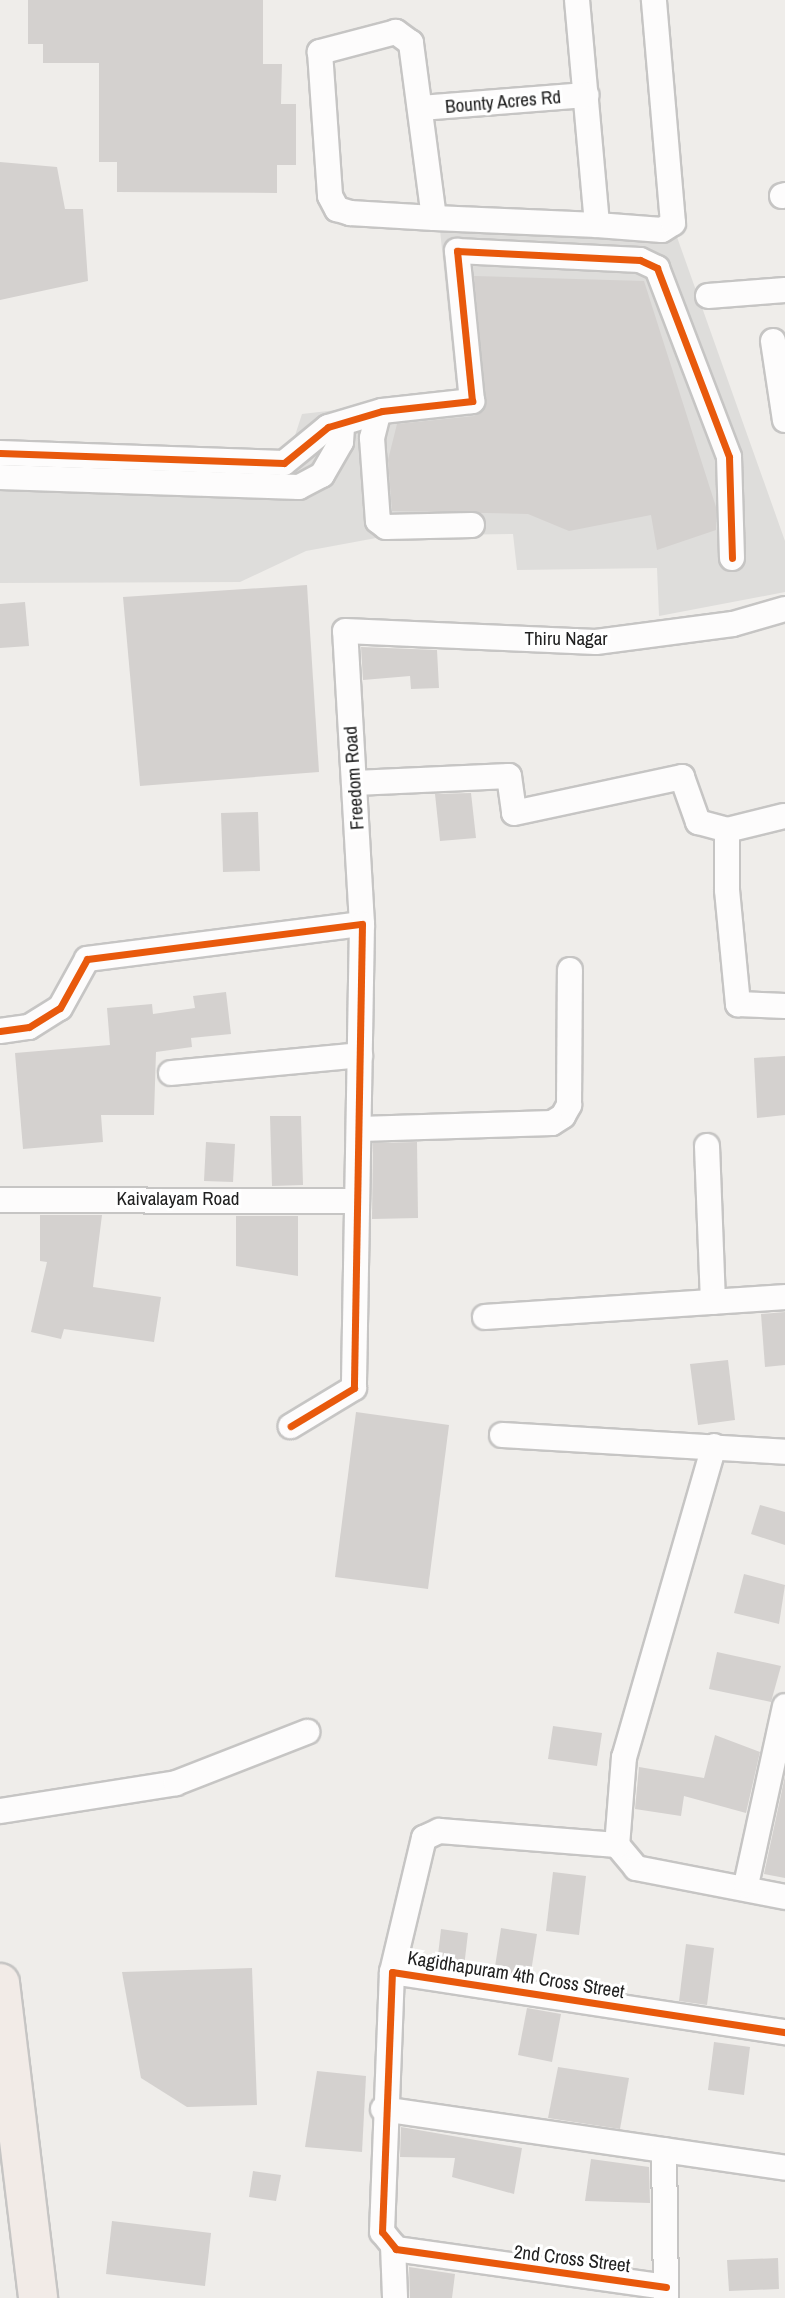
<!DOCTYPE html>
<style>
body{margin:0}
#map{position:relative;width:785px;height:2298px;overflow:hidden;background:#efedea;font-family:"Archivo Narrow",sans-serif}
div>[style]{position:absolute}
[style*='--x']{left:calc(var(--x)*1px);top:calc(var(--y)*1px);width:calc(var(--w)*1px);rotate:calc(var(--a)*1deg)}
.residential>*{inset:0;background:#dedddb}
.building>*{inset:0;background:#d4d1cf}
.roads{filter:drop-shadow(2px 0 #c6c5c4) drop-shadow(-2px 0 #c6c5c4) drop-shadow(0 2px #c6c5c4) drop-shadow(0 -2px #c6c5c4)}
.minor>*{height:24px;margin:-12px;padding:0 12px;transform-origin:12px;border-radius:12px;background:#fdfcfc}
.primary>*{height:38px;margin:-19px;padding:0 19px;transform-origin:19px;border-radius:19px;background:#f2ebe7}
.cycleway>*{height:7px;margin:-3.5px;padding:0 3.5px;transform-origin:3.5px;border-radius:3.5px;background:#e8590c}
span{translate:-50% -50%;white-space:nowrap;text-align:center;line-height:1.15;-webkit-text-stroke:6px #fff;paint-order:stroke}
.street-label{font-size:19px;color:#212121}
</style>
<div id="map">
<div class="residential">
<i style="clip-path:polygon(440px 230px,677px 237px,785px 541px,785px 592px,659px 616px,657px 568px,517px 570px,513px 534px,387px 536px,306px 551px,240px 582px,0 583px,0 447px,288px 457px,302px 414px,457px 396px)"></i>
</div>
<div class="building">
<i style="clip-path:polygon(28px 0,263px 0,263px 64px,282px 64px,281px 104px,296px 104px,296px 165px,277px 165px,277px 193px,117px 192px,117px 162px,99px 162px,99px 63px,43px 63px,43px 44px,28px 44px)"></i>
<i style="clip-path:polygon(0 162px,57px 167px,65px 209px,83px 209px,88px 281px,0 300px)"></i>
<i style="clip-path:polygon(474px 276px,644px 281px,716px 507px,716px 530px,657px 550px,651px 515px,569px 531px,528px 514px,392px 511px,388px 460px,397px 424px,474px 416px,486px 406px)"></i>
<i style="clip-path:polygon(307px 585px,319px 772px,140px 786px,123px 597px)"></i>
<i style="clip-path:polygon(25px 602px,29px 646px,0 648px,0 604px)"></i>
<i style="clip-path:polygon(361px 647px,437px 650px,439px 688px,411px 689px,410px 676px,363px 680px)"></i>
<i style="clip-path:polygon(471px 793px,476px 838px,440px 841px,435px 794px)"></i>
<i style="clip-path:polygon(258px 812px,260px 871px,223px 872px,221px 813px)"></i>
<i style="clip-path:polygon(226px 992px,231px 1034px,191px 1038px,192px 1047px,156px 1052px,154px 1115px,101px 1115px,103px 1142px,23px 1149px,15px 1053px,110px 1045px,107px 1008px,152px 1004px,153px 1014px,195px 1008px,193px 996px)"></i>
<i style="clip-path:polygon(785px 1056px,785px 1115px,757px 1118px,754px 1058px)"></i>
<i style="clip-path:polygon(270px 1116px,301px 1116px,303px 1185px,272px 1186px)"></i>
<i style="clip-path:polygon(206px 1142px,235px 1144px,233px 1182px,204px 1181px)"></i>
<i style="clip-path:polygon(417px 1142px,418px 1218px,372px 1219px,373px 1143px)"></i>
<i style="clip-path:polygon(40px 1215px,102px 1215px,93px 1287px,161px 1297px,154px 1342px,64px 1329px,61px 1339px,31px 1332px,47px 1262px,40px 1261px)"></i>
<i style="clip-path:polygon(236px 1216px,298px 1216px,298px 1276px,236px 1266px)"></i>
<i style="clip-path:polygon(785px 1312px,785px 1365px,765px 1367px,761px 1314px)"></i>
<i style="clip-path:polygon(728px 1360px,735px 1420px,698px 1425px,690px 1364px)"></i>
<i style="clip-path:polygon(356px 1412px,449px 1425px,428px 1589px,335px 1577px)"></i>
<i style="clip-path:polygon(760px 1505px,785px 1512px,785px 1545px,751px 1534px)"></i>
<i style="clip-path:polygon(744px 1574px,785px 1585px,779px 1624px,734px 1613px)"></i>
<i style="clip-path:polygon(717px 1652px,781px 1666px,771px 1702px,709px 1689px)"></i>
<i style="clip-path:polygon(553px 1726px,602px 1733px,597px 1766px,548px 1759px)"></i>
<i style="clip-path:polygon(715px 1735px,760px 1752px,746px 1813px,684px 1796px,681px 1816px,635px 1809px,639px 1767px,704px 1778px)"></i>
<i style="clip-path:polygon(785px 1776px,785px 1878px,764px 1874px)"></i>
<i style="clip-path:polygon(553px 1872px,586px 1876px,579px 1935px,546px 1931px)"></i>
<i style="clip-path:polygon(501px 1928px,537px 1934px,530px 1978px,494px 1973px)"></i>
<i style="clip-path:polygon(441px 1929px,468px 1933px,464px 1967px,437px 1964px)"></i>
<i style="clip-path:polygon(686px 1944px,714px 1948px,707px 2005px,679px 2001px)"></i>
<i style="clip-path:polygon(252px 1968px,257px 2105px,187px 2107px,141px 2078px,122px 1972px)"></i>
<i style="clip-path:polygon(527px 2008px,561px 2014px,552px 2062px,518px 2055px)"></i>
<i style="clip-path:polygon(714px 2042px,750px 2047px,744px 2095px,708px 2090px)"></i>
<i style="clip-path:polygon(558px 2067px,629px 2078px,620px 2129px,548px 2118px)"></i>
<i style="clip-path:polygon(317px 2071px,366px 2076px,362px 2152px,305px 2147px)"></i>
<i style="clip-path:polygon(401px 2127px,522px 2148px,514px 2194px,452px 2177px,455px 2158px,400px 2157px)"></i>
<i style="clip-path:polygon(591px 2159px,649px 2167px,650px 2203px,585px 2201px)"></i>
<i style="clip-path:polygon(253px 2171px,281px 2175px,276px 2201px,249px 2197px)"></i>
<i style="clip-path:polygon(112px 2221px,211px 2233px,205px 2286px,106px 2274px)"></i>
<i style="clip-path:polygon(778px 2258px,779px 2289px,729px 2291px,727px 2260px)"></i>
<i style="clip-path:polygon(409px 2267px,455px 2274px,452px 2298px,410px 2298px)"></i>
</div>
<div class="roads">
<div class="minor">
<i style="--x:577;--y:0;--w:226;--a:84.9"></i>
<i style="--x:420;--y:108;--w:167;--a:-4.5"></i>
<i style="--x:782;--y:196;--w:3;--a:-18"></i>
<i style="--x:434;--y:218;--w:177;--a:-97.5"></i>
<i style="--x:411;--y:43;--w:19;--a:-144"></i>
<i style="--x:396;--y:32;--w:79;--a:165.3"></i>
<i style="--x:320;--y:52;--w:144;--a:86"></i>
<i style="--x:330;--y:196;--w:15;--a:62"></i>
<i style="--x:337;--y:209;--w:14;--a:17"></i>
<i style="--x:350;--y:213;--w:84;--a:3.4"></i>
<i style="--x:434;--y:218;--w:163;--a:2.5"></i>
<i style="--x:597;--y:225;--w:65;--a:4.4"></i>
<i style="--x:662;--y:230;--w:13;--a:-32"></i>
<i style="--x:673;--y:223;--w:224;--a:-94.9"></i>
<i style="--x:708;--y:296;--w:77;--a:-4.5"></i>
<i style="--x:773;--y:341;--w:80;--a:81.4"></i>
<i style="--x:378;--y:414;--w:25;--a:104"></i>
<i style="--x:372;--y:438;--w:83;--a:85.9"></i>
<i style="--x:378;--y:521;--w:10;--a:37"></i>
<i style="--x:386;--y:527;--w:86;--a:-1.3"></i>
<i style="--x:0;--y:453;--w:284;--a:2"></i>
<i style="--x:284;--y:463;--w:57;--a:-39.3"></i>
<i style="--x:328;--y:427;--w:56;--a:-16.5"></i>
<i style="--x:382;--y:411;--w:91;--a:-6.3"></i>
<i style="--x:472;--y:401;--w:151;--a:-95.7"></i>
<i style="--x:457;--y:251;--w:183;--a:2.8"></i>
<i style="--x:640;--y:260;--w:19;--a:25"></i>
<i style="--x:657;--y:268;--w:202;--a:69.1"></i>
<i style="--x:729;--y:457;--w:101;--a:88.3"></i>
<i style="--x:0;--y:477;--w:299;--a:1.9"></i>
<i style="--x:299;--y:487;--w:26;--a:-28"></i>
<i style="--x:322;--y:475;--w:38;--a:-60"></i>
<i style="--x:341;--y:442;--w:16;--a:-86"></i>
<i style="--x:355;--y:783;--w:154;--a:-2.6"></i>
<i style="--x:509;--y:776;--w:37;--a:82"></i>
<i style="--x:514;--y:813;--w:172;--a:-12.1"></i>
<i style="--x:682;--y:777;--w:48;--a:70.4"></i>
<i style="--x:698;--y:822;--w:30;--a:15"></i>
<i style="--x:784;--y:816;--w:59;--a:166.2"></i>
<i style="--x:727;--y:830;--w:60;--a:90"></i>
<i style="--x:727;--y:890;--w:115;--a:84.5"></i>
<i style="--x:738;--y:1004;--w:47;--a:2.4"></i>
<i style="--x:362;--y:924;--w:293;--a:-93.3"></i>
<i style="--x:345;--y:631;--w:251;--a:2.5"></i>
<i style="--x:596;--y:642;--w:138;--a:-7.5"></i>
<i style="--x:733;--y:624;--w:54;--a:-16.1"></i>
<i style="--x:0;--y:1031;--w:29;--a:-8"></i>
<i style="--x:29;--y:1027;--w:36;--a:-32"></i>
<i style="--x:60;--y:1008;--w:56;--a:-61.1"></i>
<i style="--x:87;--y:959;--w:277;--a:-7.3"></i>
<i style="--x:362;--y:924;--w:464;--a:91"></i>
<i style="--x:354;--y:1388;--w:74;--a:148.9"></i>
<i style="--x:171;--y:1073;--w:190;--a:-5.4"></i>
<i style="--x:360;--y:1129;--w:192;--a:-1.8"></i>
<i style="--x:552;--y:1123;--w:13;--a:-32"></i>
<i style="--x:563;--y:1116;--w:13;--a:-61"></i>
<i style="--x:569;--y:1105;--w:135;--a:-89.6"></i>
<i style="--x:707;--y:1146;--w:156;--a:87.8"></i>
<i style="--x:0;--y:1200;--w:357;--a:0.2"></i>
<i style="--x:485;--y:1317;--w:301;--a:-3.8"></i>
<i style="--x:502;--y:1435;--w:284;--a:3.4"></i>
<i style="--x:714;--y:1446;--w:324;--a:106.1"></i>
<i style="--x:624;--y:1757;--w:88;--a:94.5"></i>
<i style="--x:617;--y:1845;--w:30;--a:50"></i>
<i style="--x:636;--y:1868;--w:152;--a:11"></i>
<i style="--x:0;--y:1811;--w:178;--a:-9"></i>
<i style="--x:176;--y:1783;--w:141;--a:-21.3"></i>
<i style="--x:746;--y:1885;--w:183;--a:-77.7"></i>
<i style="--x:392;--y:1972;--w:138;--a:-76.6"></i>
<i style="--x:424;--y:1838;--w:17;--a:-25"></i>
<i style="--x:439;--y:1831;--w:179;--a:4.5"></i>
<i style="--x:383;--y:2109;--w:406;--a:8.3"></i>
<i style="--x:664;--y:2150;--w:148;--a:89.2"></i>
<i style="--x:393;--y:2245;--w:53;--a:87.8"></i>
<i style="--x:666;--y:2287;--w:273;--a:-172"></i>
<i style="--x:396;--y:2249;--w:22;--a:-129"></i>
<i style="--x:382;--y:2232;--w:260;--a:-87.8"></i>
<i style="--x:392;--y:1972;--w:398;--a:8.7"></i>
</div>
<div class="primary">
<i style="--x:0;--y:1983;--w:317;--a:83.1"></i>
</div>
</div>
<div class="cycleway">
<i style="--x:0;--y:453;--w:284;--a:2"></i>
<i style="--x:284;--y:463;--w:57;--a:-39.3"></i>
<i style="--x:328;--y:427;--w:56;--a:-16.5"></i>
<i style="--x:382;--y:411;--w:91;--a:-6.3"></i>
<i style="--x:472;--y:401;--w:151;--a:-95.7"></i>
<i style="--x:457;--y:251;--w:183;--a:2.8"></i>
<i style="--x:640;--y:260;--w:19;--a:25"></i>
<i style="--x:657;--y:268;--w:202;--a:69.1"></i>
<i style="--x:729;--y:457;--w:101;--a:88.3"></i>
<i style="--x:0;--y:1031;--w:29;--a:-8"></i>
<i style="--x:29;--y:1027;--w:36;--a:-32"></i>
<i style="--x:60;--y:1008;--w:56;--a:-61.1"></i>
<i style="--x:87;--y:959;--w:277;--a:-7.3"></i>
<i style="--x:362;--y:924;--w:464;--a:91"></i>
<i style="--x:354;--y:1388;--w:74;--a:148.9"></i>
<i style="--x:666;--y:2287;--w:273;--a:-172"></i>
<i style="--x:396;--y:2249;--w:22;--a:-129"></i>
<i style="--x:382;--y:2232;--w:260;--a:-87.8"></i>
<i style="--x:392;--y:1972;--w:398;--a:8.7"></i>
</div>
<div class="street-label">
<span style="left:503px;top:102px;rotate:-5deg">Bounty Acres Rd</span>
<span style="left:566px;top:639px">Thiru Nagar</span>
<span style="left:354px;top:778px;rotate:-94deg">Freedom Road</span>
<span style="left:178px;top:1199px">Kaivalayam Road</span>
<span style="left:516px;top:1975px;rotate:9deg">Kagidhapuram 4th Cross Street</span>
<span style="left:572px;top:2259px;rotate:7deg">2nd Cross Street</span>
</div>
</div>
